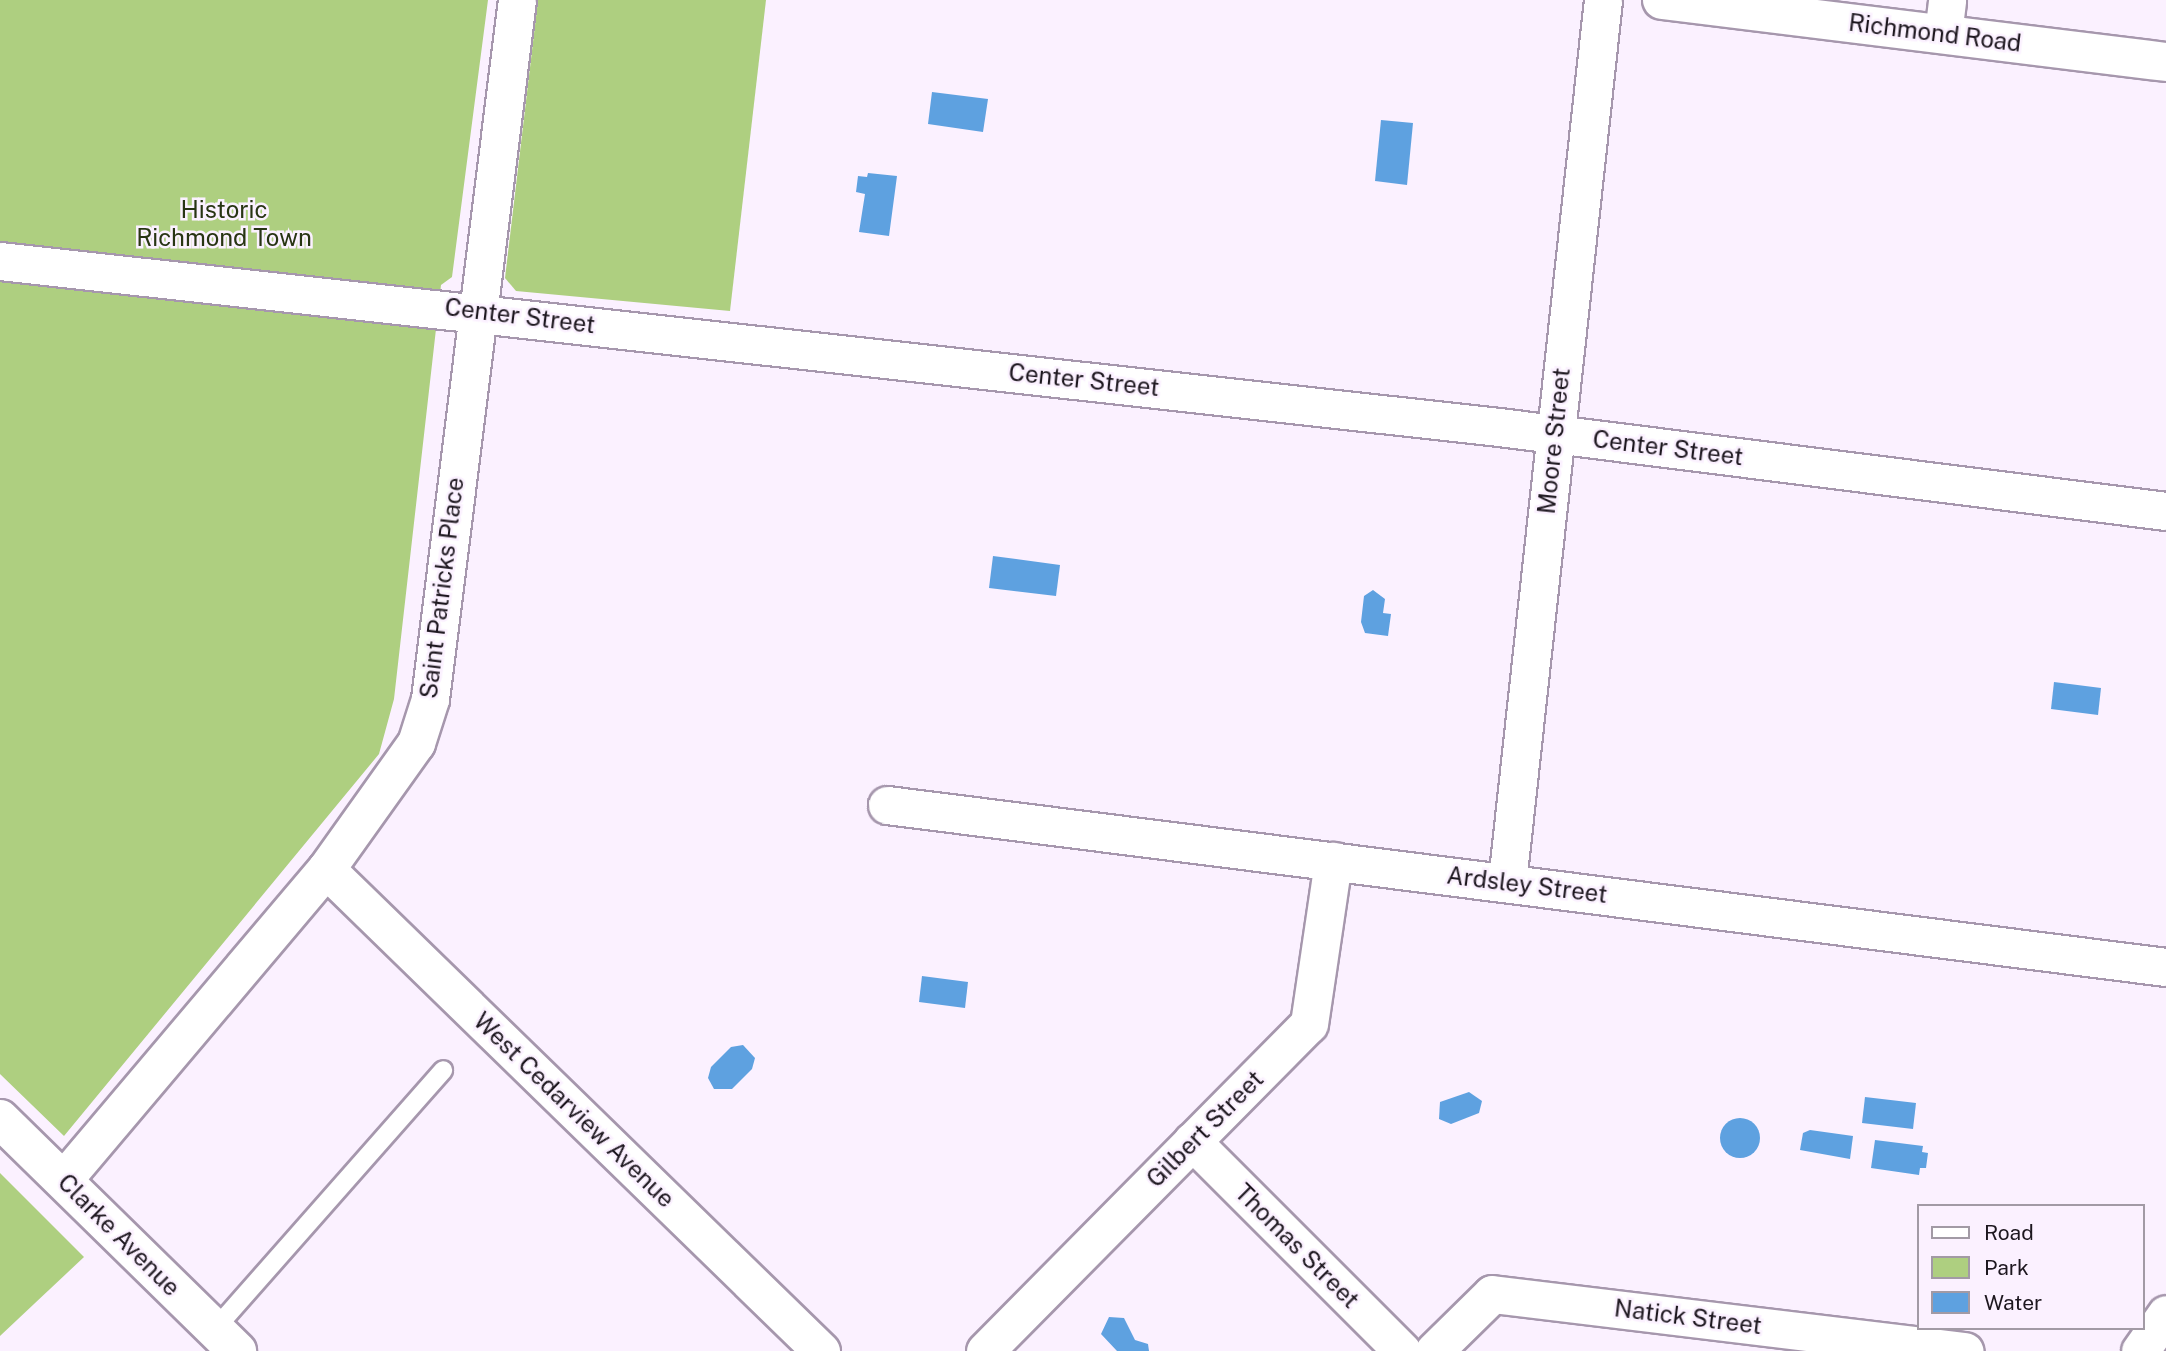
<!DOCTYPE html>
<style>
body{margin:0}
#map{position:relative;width:2166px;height:1351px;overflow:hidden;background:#fbf1ff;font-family:"Public Sans",sans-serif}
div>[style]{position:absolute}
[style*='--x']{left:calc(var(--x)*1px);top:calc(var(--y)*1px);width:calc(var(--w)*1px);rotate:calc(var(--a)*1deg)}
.green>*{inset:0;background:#aecf80}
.water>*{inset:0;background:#5ea1e0}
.round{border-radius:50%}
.roads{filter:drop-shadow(2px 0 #a697ad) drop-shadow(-2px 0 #a697ad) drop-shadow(0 2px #a697ad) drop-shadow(0 -2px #a697ad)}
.lane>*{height:18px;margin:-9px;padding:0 9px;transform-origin:9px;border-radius:9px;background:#fff}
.street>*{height:37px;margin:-18.5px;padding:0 18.5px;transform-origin:18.5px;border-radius:18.5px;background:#fff}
.secondary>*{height:38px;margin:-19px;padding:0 19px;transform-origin:19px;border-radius:19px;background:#fff}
span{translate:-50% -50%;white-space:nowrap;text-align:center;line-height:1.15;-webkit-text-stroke:5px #fbf1ff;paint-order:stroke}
.street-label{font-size:24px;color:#1d171f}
.park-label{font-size:24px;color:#283513}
.legend{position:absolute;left:1917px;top:1204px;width:228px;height:126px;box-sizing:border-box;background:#fbf1ff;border:2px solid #a29aa5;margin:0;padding:9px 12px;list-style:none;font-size:21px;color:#1d171f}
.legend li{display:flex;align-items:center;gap:14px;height:35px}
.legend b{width:35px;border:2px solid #a29aa5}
</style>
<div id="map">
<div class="green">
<i style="clip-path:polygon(0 0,488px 0,452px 277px,441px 285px,394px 699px,379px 754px,64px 1136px,0 1074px)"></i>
<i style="clip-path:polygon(538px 0,766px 0,730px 311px,516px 291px,505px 278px)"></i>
<i style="clip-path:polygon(0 1173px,84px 1257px,0 1336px)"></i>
</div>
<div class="water">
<i style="clip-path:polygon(932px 92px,988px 99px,983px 132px,928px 124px)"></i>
<i style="clip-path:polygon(1381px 120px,1413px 123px,1407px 185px,1375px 181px)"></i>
<i style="clip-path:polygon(868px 173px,897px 176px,889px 236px,859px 232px,865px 194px,856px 192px,858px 176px,867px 177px)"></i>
<i style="clip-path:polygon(993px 556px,1060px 565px,1056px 596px,989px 588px)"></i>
<i style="clip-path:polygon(1373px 590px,1385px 599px,1383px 613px,1391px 614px,1388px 636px,1365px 633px,1361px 622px,1364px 596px)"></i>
<i style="clip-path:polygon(2054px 682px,2101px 688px,2098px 715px,2051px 709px)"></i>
<i style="clip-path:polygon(922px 976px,968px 982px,965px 1008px,919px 1002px)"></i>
<i style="clip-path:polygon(743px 1045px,755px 1058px,752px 1069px,732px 1089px,714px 1089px,708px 1078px,711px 1067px,731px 1047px)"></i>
<i style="clip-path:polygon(1469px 1092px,1482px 1101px,1479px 1113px,1451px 1124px,1439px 1119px,1440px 1102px)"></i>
<i style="clip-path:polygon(1865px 1097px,1916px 1103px,1913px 1129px,1862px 1123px)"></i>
<i class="round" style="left:1720px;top:1118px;width:40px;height:40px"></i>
<i style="clip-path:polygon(1810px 1130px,1853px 1136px,1850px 1159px,1800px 1150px,1803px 1133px)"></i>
<i style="clip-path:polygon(1875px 1140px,1923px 1146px,1922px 1152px,1928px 1153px,1926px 1168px,1920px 1168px,1919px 1175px,1871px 1168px)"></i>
<i style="clip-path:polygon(1109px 1317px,1124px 1318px,1135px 1340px,1148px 1344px,1149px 1351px,1117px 1351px,1101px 1334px)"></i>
</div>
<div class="roads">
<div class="lane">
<i style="--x:215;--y:1329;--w:345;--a:-48.6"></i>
</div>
<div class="street">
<i style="--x:1943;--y:34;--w:34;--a:-83"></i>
<i style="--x:0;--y:261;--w:1508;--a:6.32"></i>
<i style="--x:1499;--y:427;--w:672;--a:7.18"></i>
<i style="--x:887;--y:805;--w:1289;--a:7.22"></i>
<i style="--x:326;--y:869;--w:691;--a:44.24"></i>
<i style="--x:1507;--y:882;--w:887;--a:-83.79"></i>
<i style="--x:1192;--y:1141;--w:297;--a:45"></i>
<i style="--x:63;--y:1180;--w:407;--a:-49.8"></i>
<i style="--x:326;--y:869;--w:155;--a:-54.5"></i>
<i style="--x:416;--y:743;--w:46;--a:-72.3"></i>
<i style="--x:430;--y:699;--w:704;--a:-82.91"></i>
<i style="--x:985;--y:1351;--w:460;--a:-45.3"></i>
<i style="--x:1309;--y:1024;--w:165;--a:-81.6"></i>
<i style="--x:1434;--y:1351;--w:81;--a:-44.5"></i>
<i style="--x:1492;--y:1294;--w:476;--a:6.9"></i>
<i style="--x:2140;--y:1351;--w:45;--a:-54.9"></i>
</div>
<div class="secondary">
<i style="--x:1662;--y:0;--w:508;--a:7.01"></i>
<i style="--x:0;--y:1119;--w:332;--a:44.4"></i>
</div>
</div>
<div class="street-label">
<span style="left:1935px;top:33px;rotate:7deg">Richmond Road</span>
<span style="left:520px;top:316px;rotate:7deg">Center Street</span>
<span style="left:1084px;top:380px;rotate:6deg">Center Street</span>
<span style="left:1554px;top:441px;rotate:-84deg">Moore Street</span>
<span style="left:1668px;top:448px;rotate:7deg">Center Street</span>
<span style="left:442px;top:588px;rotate:-83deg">Saint Patricks Place</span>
<span style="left:1527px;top:885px;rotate:7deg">Ardsley Street</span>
<span style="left:574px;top:1110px;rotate:44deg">West Cedarview Avenue</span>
<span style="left:1205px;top:1129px;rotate:-45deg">Gilbert Street</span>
<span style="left:119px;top:1235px;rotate:45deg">Clarke Avenue</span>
<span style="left:1297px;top:1246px;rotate:45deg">Thomas Street</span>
<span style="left:1688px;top:1317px;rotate:7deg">Natick Street</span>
</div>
<div class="park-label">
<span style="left:224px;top:224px">Historic<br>Richmond Town</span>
</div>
<ul class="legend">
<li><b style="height:9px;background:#fff"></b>Road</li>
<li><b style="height:19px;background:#aecf80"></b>Park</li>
<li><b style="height:19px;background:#5ea1e0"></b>Water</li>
</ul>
</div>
